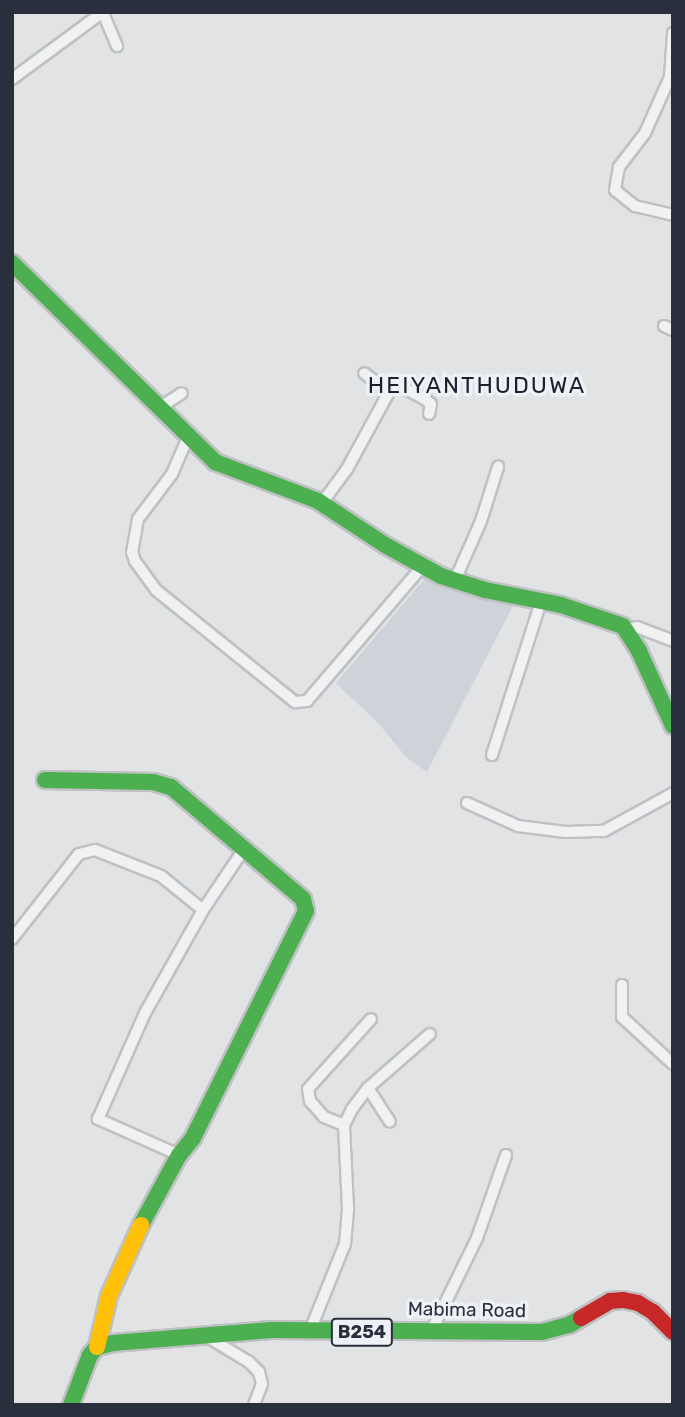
<!DOCTYPE html>
<style>
body{margin:0}
#map{position:relative;width:685px;height:1417px;overflow:hidden;background:#e1e3e5;font-family:Rubik,sans-serif}
div>[style]{position:absolute}
[style*='--x']{left:calc(var(--x)*1px);top:calc(var(--y)*1px);width:calc(var(--w)*1px);rotate:calc(var(--a)*1deg)}
.built>*{inset:0;background:#cfd2d8}
.roads{filter:drop-shadow(2px 0 #bfc1c3) drop-shadow(-2px 0 #bfc1c3) drop-shadow(0 2px #bfc1c3) drop-shadow(0 -2px #bfc1c3)}
.street>*{height:10px;margin:-5px;padding:0 5px;transform-origin:5px;border-radius:5px;background:#f0f1f2}
.fast>*{height:16px;margin:-8px;padding:0 8px;transform-origin:8px;border-radius:8px;background:#4caf50}
.slow>*{height:16px;margin:-8px;padding:0 8px;transform-origin:8px;border-radius:8px;background:#ffc107}
.jam>*{height:16px;margin:-8px;padding:0 8px;transform-origin:8px;border-radius:8px;background:#c62828}
span{translate:-50% -50%;white-space:nowrap;text-align:center;line-height:1.15;-webkit-text-stroke:7px #eef1f5;paint-order:stroke}
.shield-label span{padding:2px 5px;background:#eef1f5;border:2px solid;border-radius:5px;-webkit-text-stroke-width:0}
.shield-label{font-size:18px;color:#292f3d;font-weight:700}
.street-label{font-size:19px;color:#292f3d}
.quarter-label{font-size:23px;color:#1b212e;letter-spacing:2px}
.frame{position:absolute;inset:0;border:14px solid #292f3d;pointer-events:none}
</style>
<div id="map">
<div class="built">
<i style="clip-path:polygon(426px 577px,471px 596px,514px 604px,427px 772px,406px 757px,379px 724px,336px 683px)"></i>
</div>
<div class="roads">
<div class="street">
<i style="--x:103;--y:13;--w:36;--a:67"></i>
<i style="--x:673;--y:33;--w:44;--a:93.9"></i>
<i style="--x:670;--y:77;--w:61;--a:114.1"></i>
<i style="--x:645;--y:133;--w:43;--a:127.4"></i>
<i style="--x:619;--y:167;--w:23;--a:100"></i>
<i style="--x:615;--y:190;--w:26;--a:39"></i>
<i style="--x:635;--y:206;--w:39;--a:13"></i>
<i style="--x:12;--y:79;--w:113;--a:-36.4"></i>
<i style="--x:664;--y:326;--w:10;--a:24"></i>
<i style="--x:387;--y:389;--w:15;--a:-8"></i>
<i style="--x:402;--y:387;--w:27;--a:28"></i>
<i style="--x:426;--y:400;--w:6;--a:39"></i>
<i style="--x:431;--y:404;--w:10;--a:101"></i>
<i style="--x:159;--y:408;--w:27;--a:-33"></i>
<i style="--x:188;--y:437;--w:40;--a:113.4"></i>
<i style="--x:172;--y:474;--w:56;--a:127.1"></i>
<i style="--x:138;--y:519;--w:34;--a:100"></i>
<i style="--x:132;--y:552;--w:9;--a:72"></i>
<i style="--x:135;--y:561;--w:36;--a:54"></i>
<i style="--x:156;--y:590;--w:179;--a:38.9"></i>
<i style="--x:295;--y:702;--w:12;--a:-5"></i>
<i style="--x:307;--y:701;--w:177;--a:-49.4"></i>
<i style="--x:322;--y:503;--w:42;--a:-53.7"></i>
<i style="--x:347;--y:469;--w:88;--a:-61.4"></i>
<i style="--x:389;--y:392;--w:31;--a:-143"></i>
<i style="--x:455;--y:580;--w:64;--a:-66.2"></i>
<i style="--x:481;--y:521;--w:57;--a:-72.5"></i>
<i style="--x:627;--y:629;--w:10;--a:-11"></i>
<i style="--x:637;--y:627;--w:39;--a:21"></i>
<i style="--x:492;--y:755;--w:162;--a:-72.3"></i>
<i style="--x:467;--y:803;--w:56;--a:24.3"></i>
<i style="--x:518;--y:826;--w:48;--a:7.1"></i>
<i style="--x:566;--y:832;--w:38;--a:-2"></i>
<i style="--x:604;--y:831;--w:79;--a:-28.8"></i>
<i style="--x:12;--y:939;--w:108;--a:-51.8"></i>
<i style="--x:79;--y:854;--w:16;--a:-14"></i>
<i style="--x:95;--y:850;--w:71;--a:21.5"></i>
<i style="--x:161;--y:876;--w:54;--a:39"></i>
<i style="--x:622;--y:985;--w:32;--a:90"></i>
<i style="--x:622;--y:1017;--w:69;--a:42.7"></i>
<i style="--x:368;--y:1088;--w:40;--a:57.1"></i>
<i style="--x:344;--y:1125;--w:22;--a:-158"></i>
<i style="--x:324;--y:1117;--w:21;--a:-131"></i>
<i style="--x:310;--y:1101;--w:12;--a:-99"></i>
<i style="--x:308;--y:1089;--w:94;--a:-48"></i>
<i style="--x:179;--y:1155;--w:89;--a:-156"></i>
<i style="--x:98;--y:1119;--w:116;--a:-66.1"></i>
<i style="--x:145;--y:1013;--w:118;--a:-60.6"></i>
<i style="--x:203;--y:910;--w:73;--a:-56.1"></i>
<i style="--x:432;--y:1330;--w:102;--a:-63.9"></i>
<i style="--x:477;--y:1238;--w:88;--a:-70.7"></i>
<i style="--x:309;--y:1333;--w:96;--a:-68"></i>
<i style="--x:345;--y:1244;--w:36;--a:-85"></i>
<i style="--x:348;--y:1208;--w:83;--a:-92.8"></i>
<i style="--x:344;--y:1125;--w:18;--a:-63"></i>
<i style="--x:352;--y:1109;--w:26;--a:-53"></i>
<i style="--x:368;--y:1088;--w:82;--a:-41.1"></i>
<i style="--x:206;--y:1336;--w:50;--a:31.2"></i>
<i style="--x:249;--y:1362;--w:14;--a:45"></i>
<i style="--x:259;--y:1372;--w:12;--a:76"></i>
<i style="--x:262;--y:1384;--w:22;--a:111"></i>
</div>
<div class="fast">
<i style="--x:12;--y:263;--w:284;--a:44.4"></i>
<i style="--x:215;--y:462;--w:110;--a:20.7"></i>
<i style="--x:318;--y:501;--w:80;--a:33.3"></i>
<i style="--x:385;--y:545;--w:64;--a:29"></i>
<i style="--x:441;--y:576;--w:46;--a:17.7"></i>
<i style="--x:485;--y:590;--w:77;--a:11.2"></i>
<i style="--x:561;--y:605;--w:65;--a:18.7"></i>
<i style="--x:623;--y:626;--w:30;--a:57"></i>
<i style="--x:639;--y:651;--w:82;--a:65.6"></i>
<i style="--x:45;--y:780;--w:108;--a:1.1"></i>
<i style="--x:153;--y:782;--w:19;--a:16"></i>
<i style="--x:171;--y:787;--w:173;--a:40.3"></i>
<i style="--x:303;--y:899;--w:12;--a:76"></i>
<i style="--x:306;--y:911;--w:254;--a:116.5"></i>
<i style="--x:193;--y:1138;--w:22;--a:129"></i>
<i style="--x:179;--y:1155;--w:80;--a:118.5"></i>
<i style="--x:71;--y:1405;--w:53;--a:-69.2"></i>
<i style="--x:90;--y:1355;--w:11;--a:-49"></i>
<i style="--x:97;--y:1347;--w:16;--a:-14"></i>
<i style="--x:113;--y:1343;--w:159;--a:-4.7"></i>
<i style="--x:271;--y:1330;--w:271;--a:0.4"></i>
<i style="--x:542;--y:1332;--w:28;--a:-15"></i>
<i style="--x:569;--y:1325;--w:14;--a:-30"></i>
</div>
<div class="slow">
<i style="--x:97;--y:1347;--w:52;--a:-76.8"></i>
<i style="--x:109;--y:1296;--w:78;--a:-65.7"></i>
</div>
<div class="jam">
<i style="--x:581;--y:1318;--w:34;--a:-30"></i>
<i style="--x:610;--y:1301;--w:13;--a:-4"></i>
<i style="--x:623;--y:1300;--w:15;--a:11"></i>
<i style="--x:638;--y:1303;--w:17;--a:31"></i>
<i style="--x:653;--y:1312;--w:28;--a:45"></i>
</div>
</div>
<div class="shield-label">
<span style="left:362px;top:1332px">B254</span>
</div>
<div class="street-label">
<span style="left:467px;top:1310px;rotate:1deg">Mabima Road</span>
</div>
<div class="quarter-label">
<span style="left:477px;top:385px">HEIYANTHUDUWA</span>
</div>
<div class="frame"></div>
</div>
